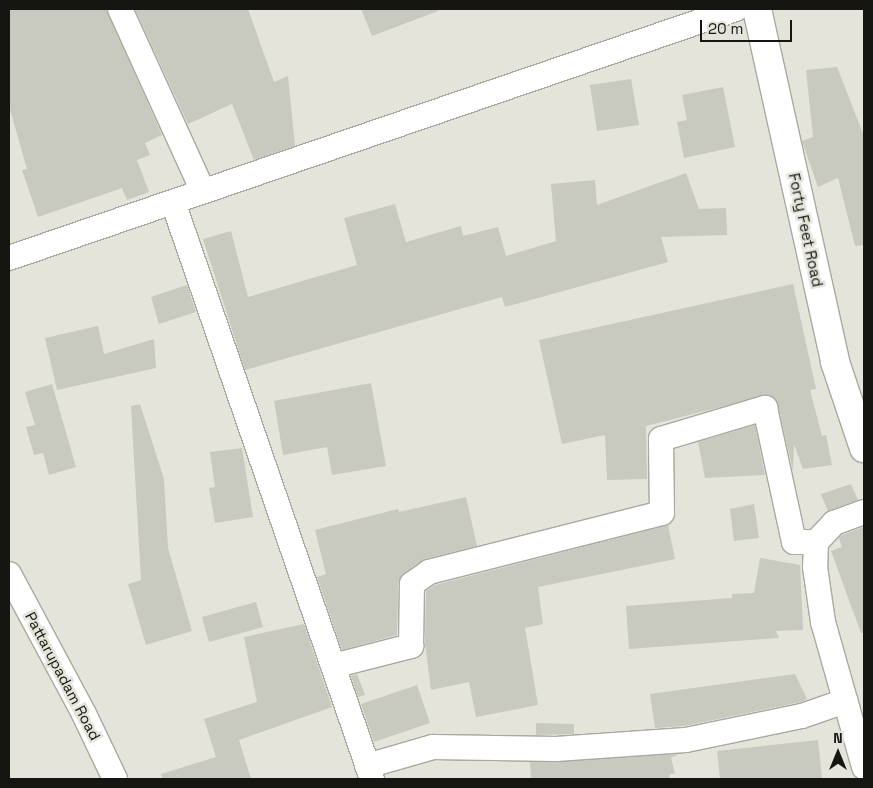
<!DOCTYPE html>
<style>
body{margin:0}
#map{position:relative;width:873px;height:788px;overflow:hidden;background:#e4e4da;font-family:"Space Grotesk",sans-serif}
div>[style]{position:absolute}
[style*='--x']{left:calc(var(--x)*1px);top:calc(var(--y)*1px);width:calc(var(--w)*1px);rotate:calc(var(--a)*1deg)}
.building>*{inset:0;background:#c8c9bf}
.roads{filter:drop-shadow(1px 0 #a8a99f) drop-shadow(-1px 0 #a8a99f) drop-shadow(0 1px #a8a99f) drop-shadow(0 -1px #a8a99f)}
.street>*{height:24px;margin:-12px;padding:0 12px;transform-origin:12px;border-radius:12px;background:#fff}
.secondary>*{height:28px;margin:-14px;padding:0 14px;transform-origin:14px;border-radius:14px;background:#fff}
span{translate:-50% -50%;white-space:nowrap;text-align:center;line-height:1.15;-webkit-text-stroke:5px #e4e4da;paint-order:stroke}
.street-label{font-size:15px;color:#151512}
.frame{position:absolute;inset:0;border:10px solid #151512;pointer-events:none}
.north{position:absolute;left:813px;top:728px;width:50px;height:50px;-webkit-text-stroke:4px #e4e4da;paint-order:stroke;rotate:0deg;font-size:14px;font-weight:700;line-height:20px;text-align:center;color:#151512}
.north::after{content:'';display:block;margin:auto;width:18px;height:22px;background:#151512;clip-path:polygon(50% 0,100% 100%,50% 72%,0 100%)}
.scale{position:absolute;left:700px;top:20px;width:92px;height:22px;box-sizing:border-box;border:2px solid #151512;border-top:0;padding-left:6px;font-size:15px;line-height:18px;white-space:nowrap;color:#151512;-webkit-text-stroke:4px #e4e4da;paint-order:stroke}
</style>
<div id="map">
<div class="building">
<i style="clip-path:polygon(9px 9px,106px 9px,162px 135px,145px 143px,150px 155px,137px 160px,149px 192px,127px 200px,122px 188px,38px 217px,22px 170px,27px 169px,9px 106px)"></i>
<i style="clip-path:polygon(135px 9px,248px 9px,274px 82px,288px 76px,295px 146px,254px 160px,232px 104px,188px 124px)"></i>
<i style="clip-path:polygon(361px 9px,437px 9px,438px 11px,372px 36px)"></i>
<i style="clip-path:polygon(837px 67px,864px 136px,864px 245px,855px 246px,838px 178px,818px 187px,802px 141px,813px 137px,806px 70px)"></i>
<i style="clip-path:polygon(631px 79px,639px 125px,597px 131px,590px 85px)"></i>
<i style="clip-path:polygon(723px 87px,735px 147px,684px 158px,677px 122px,687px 120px,682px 95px)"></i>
<i style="clip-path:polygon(686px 173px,699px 209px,726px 208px,727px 235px,661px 237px,668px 262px,505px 307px,502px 297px,245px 370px,203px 239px,231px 231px,248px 297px,357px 265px,344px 218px,395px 204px,406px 242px,461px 226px,463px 236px,498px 227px,506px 256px,556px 241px,551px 184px,595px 180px,597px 205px)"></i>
<i style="clip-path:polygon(793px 284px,816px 389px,810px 390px,822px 436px,826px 435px,832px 465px,803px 469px,794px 444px,793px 471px,778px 405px,768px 395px,646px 426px,647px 479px,607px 480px,605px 435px,562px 444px,539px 340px)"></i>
<i style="clip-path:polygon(187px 285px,196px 312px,159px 324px,151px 297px)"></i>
<i style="clip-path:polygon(98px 326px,104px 354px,154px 339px,156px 368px,57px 390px,45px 338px)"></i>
<i style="clip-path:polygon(371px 383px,386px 466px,332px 475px,327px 447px,283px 455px,274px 401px)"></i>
<i style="clip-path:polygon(52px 384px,76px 467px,49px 475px,43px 453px,34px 455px,26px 427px,35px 425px,25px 392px)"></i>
<i style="clip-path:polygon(140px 404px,164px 479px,168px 548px,192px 631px,146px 645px,128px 584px,141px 580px,131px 406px)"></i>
<i style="clip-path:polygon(755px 425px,765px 475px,705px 478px,698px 442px)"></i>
<i style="clip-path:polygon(242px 448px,253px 517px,215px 523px,209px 488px,215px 487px,210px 452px)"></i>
<i style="clip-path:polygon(851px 484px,858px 500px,828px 511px,821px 494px)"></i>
<i style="clip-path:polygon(466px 497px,477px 546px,425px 559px,404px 573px,398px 584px,397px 635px,342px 650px,317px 577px,326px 574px,315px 530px,398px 509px,399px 512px)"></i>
<i style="clip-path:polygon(754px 504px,759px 538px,734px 541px,730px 509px)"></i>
<i style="clip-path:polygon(668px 525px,675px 559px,538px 587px,543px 624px,525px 628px,538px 705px,476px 717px,469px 682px,431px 690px,425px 643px,426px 591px,435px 585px)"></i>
<i style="clip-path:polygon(864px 527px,864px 633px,861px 633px,831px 551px,842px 547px,839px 538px,842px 535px)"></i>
<i style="clip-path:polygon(760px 558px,800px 565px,803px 630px,776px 631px,779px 638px,629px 649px,626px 606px,732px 598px,732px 594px,754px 593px)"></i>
<i style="clip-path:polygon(256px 602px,263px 627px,209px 642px,202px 617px)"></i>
<i style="clip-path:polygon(304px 624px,332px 707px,239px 740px,251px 779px,162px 779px,161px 774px,216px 757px,204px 719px,257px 702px,244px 637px)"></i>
<i style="clip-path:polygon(357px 674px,365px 695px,358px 697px,351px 676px)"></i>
<i style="clip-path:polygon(795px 674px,807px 699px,801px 702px,684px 726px,655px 728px,650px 694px)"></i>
<i style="clip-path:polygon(417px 685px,430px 723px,374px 742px,361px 704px)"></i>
<i style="clip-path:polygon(536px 723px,574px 724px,574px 734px,536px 735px)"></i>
<i style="clip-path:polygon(818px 740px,822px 779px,720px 779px,717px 751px)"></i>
<i style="clip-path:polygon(679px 754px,671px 758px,675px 774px,670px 774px,669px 779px,531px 779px,530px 762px)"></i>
</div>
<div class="roads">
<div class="street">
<i style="--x:120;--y:9;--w:200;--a:65.5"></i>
<i style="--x:173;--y:202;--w:610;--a:70.97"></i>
<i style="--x:9;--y:258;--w:768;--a:-18.91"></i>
<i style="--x:864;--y:512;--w:32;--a:160"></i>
<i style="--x:834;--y:523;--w:26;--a:133"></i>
<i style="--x:816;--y:542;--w:25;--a:92"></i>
<i style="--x:815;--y:567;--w:56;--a:81.7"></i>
<i style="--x:823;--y:622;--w:151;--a:74.2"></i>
<i style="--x:9;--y:574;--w:159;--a:61.8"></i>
<i style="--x:84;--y:714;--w:72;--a:64.5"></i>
<i style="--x:333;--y:666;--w:81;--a:-14.4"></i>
<i style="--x:411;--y:646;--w:62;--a:-89.1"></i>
<i style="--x:412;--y:584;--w:21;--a:-35"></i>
<i style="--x:429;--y:572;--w:240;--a:-14.2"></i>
<i style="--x:662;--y:513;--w:74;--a:-90.8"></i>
<i style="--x:661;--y:439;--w:109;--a:-16.6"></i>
<i style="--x:765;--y:408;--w:137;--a:77.8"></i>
<i style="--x:794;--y:542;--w:22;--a:0"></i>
<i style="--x:367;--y:766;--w:69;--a:-16.1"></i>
<i style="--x:433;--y:747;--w:123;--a:0.9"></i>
<i style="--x:556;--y:749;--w:130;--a:-4"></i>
<i style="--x:686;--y:740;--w:118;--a:-11.7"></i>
<i style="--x:802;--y:716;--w:46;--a:-19.2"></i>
</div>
<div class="secondary">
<i style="--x:757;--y:9;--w:362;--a:77.5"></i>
<i style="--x:835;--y:362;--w:91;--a:71.4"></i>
</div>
</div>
<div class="street-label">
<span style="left:806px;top:230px;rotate:78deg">Forty Feet Road</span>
<span style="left:63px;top:676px;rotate:62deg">Pattarupadam Road</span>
</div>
<div class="frame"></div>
<div class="north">N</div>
<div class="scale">20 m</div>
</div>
